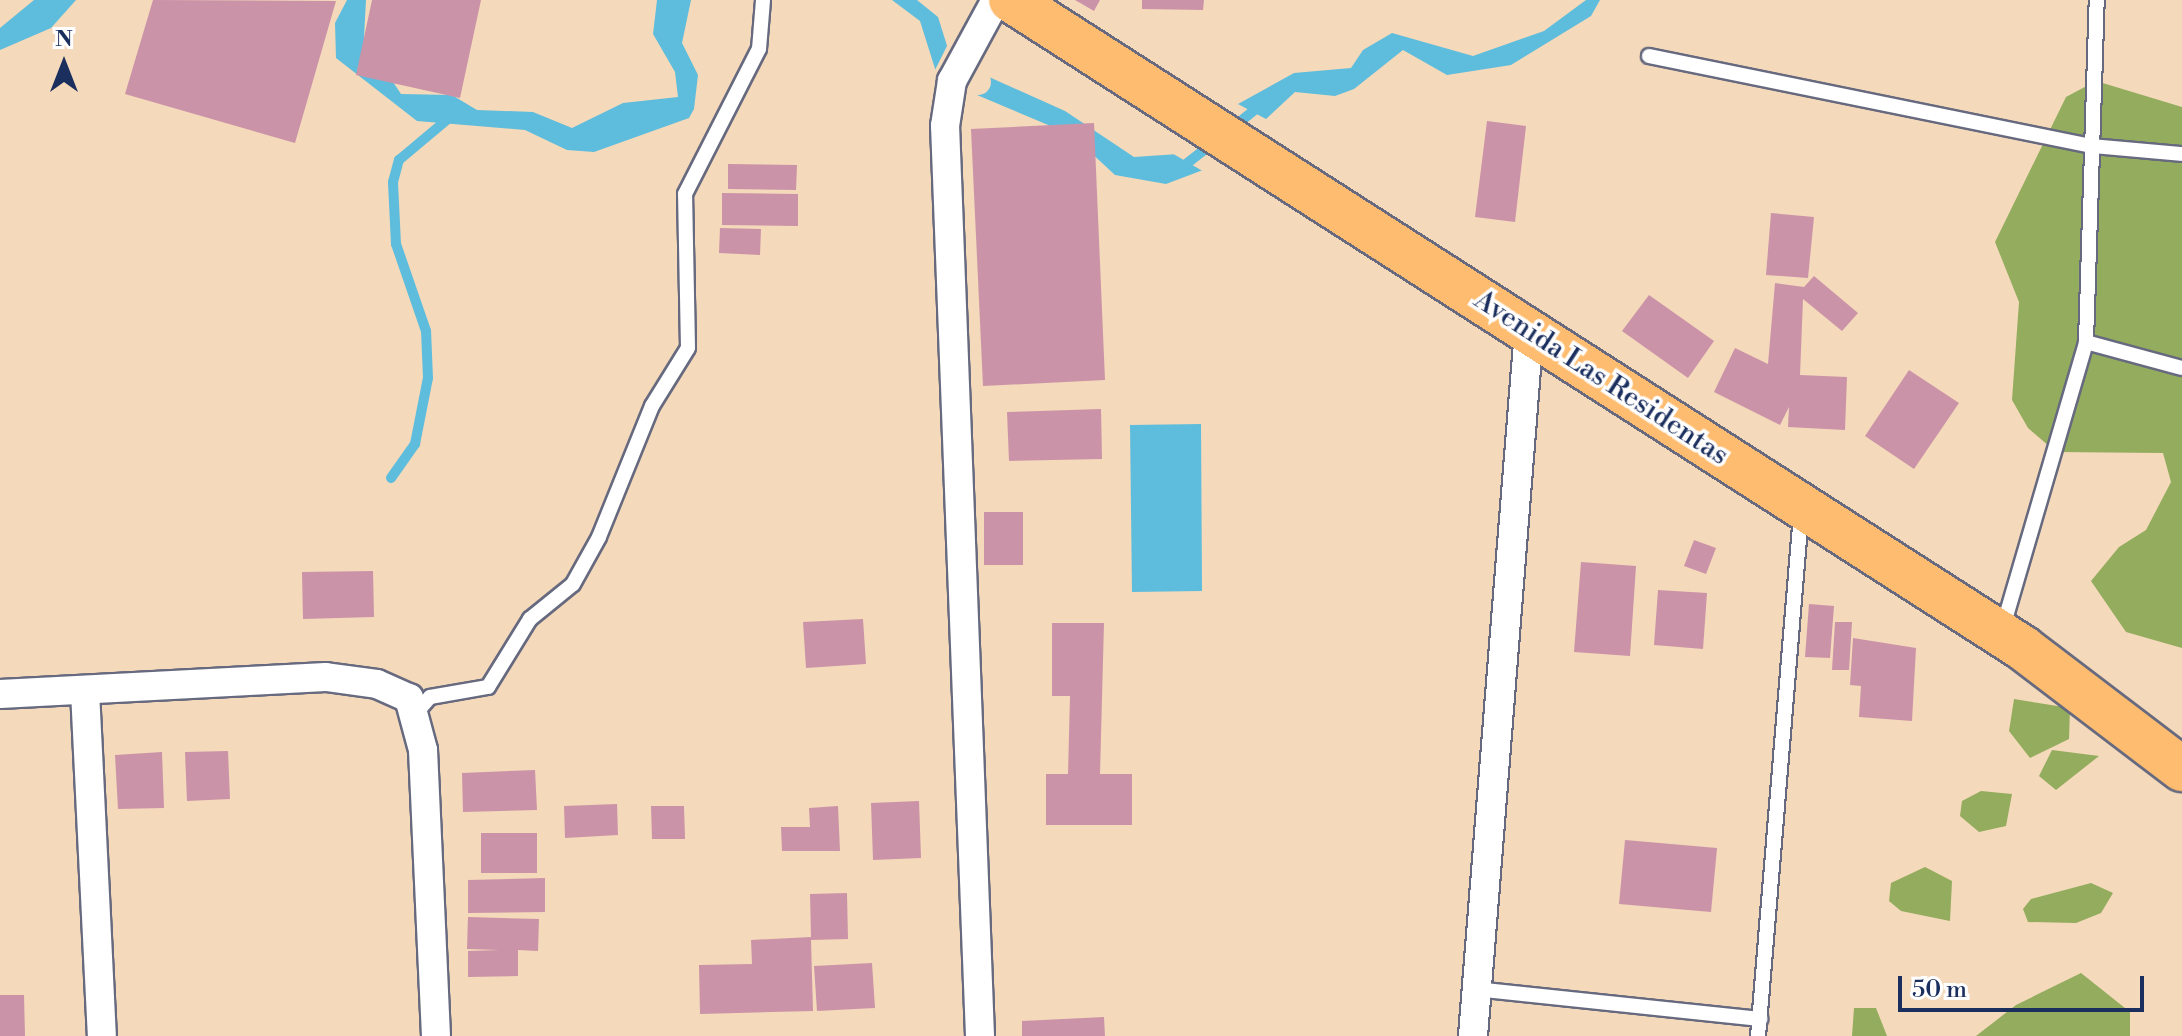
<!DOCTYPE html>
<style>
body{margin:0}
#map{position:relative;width:2182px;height:1036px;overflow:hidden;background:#f4d9bb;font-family:"Libre Bodoni",serif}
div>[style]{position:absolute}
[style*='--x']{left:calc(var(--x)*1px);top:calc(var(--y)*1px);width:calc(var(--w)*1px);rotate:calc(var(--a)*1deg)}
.forest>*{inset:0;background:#93ac5d}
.water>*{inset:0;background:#5ebddc}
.pier>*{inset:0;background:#f4d9bb}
.round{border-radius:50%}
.stream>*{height:10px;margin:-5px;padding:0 5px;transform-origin:5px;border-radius:5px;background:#5ebddc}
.building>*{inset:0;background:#cb93a8}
.roads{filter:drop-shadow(2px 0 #676a7f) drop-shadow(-2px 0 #676a7f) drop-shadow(0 2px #676a7f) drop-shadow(0 -2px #676a7f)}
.service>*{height:14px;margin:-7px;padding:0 7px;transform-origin:7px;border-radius:7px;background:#fff}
.minor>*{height:28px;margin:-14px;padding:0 14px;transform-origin:14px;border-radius:14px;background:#fff}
.primary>*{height:44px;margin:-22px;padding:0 22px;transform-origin:22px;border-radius:22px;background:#febc70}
span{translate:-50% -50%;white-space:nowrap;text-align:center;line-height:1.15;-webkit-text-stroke:7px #fff;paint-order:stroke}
.street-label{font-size:28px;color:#1b2f5e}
.north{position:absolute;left:24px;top:24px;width:80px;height:80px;-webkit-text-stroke:6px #fff;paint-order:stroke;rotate:0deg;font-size:22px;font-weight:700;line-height:32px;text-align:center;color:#1b2f5e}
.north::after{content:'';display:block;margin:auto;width:28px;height:36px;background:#1b2f5e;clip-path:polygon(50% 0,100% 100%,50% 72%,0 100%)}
.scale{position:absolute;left:1898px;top:976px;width:246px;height:36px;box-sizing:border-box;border:4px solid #1b2f5e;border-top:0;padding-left:10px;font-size:24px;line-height:28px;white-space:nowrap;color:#1b2f5e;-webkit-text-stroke:6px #fff;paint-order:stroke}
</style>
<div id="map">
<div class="forest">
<i style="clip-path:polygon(2096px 81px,2182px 107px,2182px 648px,2126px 632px,2091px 581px,2119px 547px,2146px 530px,2171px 482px,2163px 453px,2056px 452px,2028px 428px,2012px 400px,2019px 302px,1995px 242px,2066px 97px)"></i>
<i style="clip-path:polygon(2014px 699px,2070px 708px,2069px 739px,2030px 758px,2009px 731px)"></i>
<i style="clip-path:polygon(2052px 750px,2099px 756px,2056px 790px,2039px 776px)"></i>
<i style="clip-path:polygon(1981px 791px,2012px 794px,2006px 826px,1979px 832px,1960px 816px,1962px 801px)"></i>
<i style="clip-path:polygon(1925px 867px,1952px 881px,1950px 921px,1901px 911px,1889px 901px,1891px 883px)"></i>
<i style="clip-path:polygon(2091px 883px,2113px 893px,2101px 913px,2076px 923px,2028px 922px,2023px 909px,2031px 899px)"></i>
<i style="clip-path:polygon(2081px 973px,2130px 1012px,2130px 1036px,1976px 1036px,2016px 1005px)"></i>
<i style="clip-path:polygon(1854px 1008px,1876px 1008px,1887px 1036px,1852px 1036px)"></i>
</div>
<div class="water">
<i style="clip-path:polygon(34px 0,76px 0,51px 28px,0 50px,0 28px)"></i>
<i style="clip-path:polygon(347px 0,366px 0,364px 38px,401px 94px,452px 95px,477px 110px,533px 112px,572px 128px,623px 103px,678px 97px,675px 72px,653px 34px,657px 0,691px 0,682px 43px,698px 75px,694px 109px,689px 118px,594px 152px,567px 150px,525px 130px,417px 121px,336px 58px,335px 23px)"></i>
<i style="clip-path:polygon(892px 0,917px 0,938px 17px,949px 52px,937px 75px,920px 21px)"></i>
<i style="clip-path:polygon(1586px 0,1600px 0,1591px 16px,1511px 65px,1447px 75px,1403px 50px,1354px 89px,1335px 96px,1295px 92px,1266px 119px,1238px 104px,1294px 73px,1351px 68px,1363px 50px,1392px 33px,1473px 56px,1544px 31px)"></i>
<i style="clip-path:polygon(989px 77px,1065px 111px,1134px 157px,1178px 154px,1203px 170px,1166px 184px,1115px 175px,1072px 135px,977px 95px)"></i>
<i style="clip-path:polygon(1201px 424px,1202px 591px,1132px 592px,1130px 425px)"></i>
</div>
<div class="pier">
<i style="clip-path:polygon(951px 38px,953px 51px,935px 79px,933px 74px)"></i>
<i class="round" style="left:965px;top:69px;width:26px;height:26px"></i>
<i style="clip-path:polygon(1180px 151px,1206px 167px,1206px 173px,1170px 152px)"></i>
</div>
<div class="stream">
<i style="--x:1231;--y:129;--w:40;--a:-39"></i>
<i style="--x:1181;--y:168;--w:39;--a:-38"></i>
<i style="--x:391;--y:478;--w:42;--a:-54.8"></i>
<i style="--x:415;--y:444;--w:67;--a:-78.9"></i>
<i style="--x:428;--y:378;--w:47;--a:-92.4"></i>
<i style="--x:426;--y:331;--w:92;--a:-109"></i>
<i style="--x:396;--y:244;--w:62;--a:-92.8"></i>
<i style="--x:393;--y:182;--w:23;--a:-75"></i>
<i style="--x:399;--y:160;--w:65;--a:-40"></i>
</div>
<div class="building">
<i style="clip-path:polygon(153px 0,336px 1px,295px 143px,125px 94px)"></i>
<i style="clip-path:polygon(372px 0,481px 0,460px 98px,356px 75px)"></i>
<i style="clip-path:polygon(1075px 0,1100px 0,1094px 11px)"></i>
<i style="clip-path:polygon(1142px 0,1204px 0,1203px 10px,1142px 9px)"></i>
<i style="clip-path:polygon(1487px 121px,1526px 126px,1515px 222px,1475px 217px)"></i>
<i style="clip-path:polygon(1094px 123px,1105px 380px,983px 386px,971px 129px)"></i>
<i style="clip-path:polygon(728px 164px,797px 165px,796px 190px,728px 189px)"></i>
<i style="clip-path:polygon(722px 193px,798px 194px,798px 226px,722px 225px)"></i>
<i style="clip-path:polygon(1771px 213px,1814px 217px,1808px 278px,1766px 275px)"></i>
<i style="clip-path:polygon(720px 228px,761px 229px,760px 255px,719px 253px)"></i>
<i style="clip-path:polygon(1814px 276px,1858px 313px,1842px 331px,1803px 299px,1800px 375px,1847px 377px,1845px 430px,1788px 427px,1789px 407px,1780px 425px,1714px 392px,1735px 348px,1768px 364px,1775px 283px,1804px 287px)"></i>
<i style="clip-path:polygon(1649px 295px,1714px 341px,1688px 378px,1622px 331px)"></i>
<i style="clip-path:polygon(1909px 370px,1959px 403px,1914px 469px,1865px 436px)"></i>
<i style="clip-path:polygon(1101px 409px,1102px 459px,1009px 461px,1007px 412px)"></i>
<i style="clip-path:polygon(984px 512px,1023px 512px,1023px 565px,984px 565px)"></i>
<i style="clip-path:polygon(1694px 540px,1716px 548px,1706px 574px,1684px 566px)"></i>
<i style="clip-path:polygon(1581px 562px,1636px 566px,1630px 656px,1574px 652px)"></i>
<i style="clip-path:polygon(373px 571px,374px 617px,303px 619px,302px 572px)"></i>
<i style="clip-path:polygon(1658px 590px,1707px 593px,1703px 649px,1654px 645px)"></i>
<i style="clip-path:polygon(1809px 604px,1834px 606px,1830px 658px,1805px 657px)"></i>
<i style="clip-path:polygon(863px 619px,866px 664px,806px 668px,803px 622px)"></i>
<i style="clip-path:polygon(1835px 622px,1852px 622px,1849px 670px,1832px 670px)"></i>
<i style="clip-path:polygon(1052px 623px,1104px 623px,1100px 774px,1132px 774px,1132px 825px,1046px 825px,1046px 774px,1068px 774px,1070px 696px,1052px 696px)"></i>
<i style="clip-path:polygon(1853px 638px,1916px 648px,1912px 721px,1859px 717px,1861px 686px,1850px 685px)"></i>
<i style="clip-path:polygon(228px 751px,230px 799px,187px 801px,185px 752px)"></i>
<i style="clip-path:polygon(162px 752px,164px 808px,118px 809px,115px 755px)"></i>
<i style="clip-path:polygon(535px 770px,537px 810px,463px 812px,462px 773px)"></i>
<i style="clip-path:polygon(919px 801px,921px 858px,873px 860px,871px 803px)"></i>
<i style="clip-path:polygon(617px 804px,618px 835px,565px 838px,564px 806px)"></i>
<i style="clip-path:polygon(651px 806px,684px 806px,685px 839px,652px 839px)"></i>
<i style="clip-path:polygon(838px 806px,840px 851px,782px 851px,781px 827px,810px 827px,809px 808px)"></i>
<i style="clip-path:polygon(481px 833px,537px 833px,537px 873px,481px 873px)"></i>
<i style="clip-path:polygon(1625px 840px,1717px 848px,1711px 912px,1619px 904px)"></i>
<i style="clip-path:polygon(545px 878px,545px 912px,468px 913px,468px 880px)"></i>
<i style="clip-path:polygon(847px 893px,848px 939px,811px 940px,813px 1011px,700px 1014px,699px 965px,752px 964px,751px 940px,811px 937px,810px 894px)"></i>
<i style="clip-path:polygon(468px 917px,539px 919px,538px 951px,518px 950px,518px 976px,468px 977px,468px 951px,499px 950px,467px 949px)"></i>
<i style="clip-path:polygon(872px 963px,875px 1008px,817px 1011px,814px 966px)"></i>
<i style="clip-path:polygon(0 995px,24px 995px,25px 1036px,0 1036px)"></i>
<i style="clip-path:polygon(1104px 1017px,1105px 1036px,1022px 1036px,1022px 1021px)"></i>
</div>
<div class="roads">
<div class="service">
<i style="--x:1649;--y:56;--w:452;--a:11.5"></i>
<i style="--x:2092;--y:146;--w:90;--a:5.1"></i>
<i style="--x:2086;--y:342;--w:99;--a:15.2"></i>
<i style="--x:2002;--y:630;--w:300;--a:-73.7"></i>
<i style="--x:2086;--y:342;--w:342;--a:-88.2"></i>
<i style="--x:417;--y:712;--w:20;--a:-49"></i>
<i style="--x:430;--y:697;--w:59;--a:-9.8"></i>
<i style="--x:488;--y:687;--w:80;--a:-58.3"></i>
<i style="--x:530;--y:619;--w:55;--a:-39.1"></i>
<i style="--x:573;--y:584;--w:54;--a:-61"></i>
<i style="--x:599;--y:537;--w:141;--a:-68"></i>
<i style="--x:652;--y:406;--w:68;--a:-58.2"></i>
<i style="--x:688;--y:348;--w:154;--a:-91.1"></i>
<i style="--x:685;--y:194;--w:163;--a:-63"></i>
<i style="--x:759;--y:49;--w:49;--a:-85.3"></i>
<i style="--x:1475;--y:989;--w:287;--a:6"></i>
<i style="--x:1758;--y:1036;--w:524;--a:-85.29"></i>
</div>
<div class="minor">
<i style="--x:85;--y:691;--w:345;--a:87.2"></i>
<i style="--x:0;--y:694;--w:326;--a:-3"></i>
<i style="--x:326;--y:677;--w:51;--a:7.8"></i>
<i style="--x:377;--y:684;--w:35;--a:24"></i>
<i style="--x:409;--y:698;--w:54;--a:74.9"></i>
<i style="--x:423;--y:750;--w:286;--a:87.4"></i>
<i style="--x:980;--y:1036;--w:911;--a:-92.2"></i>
<i style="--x:945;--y:126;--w:46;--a:-81.2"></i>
<i style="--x:952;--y:81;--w:92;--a:-61.5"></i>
<i style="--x:1473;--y:1036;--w:708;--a:-85.46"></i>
</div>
<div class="primary">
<i style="--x:1011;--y:0;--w:1202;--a:32.63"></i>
<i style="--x:2023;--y:648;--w:200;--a:37.3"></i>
</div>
</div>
<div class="street-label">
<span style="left:1601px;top:378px;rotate:33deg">Avenida Las Residentas</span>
</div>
<div class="north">N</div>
<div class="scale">50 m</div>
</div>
